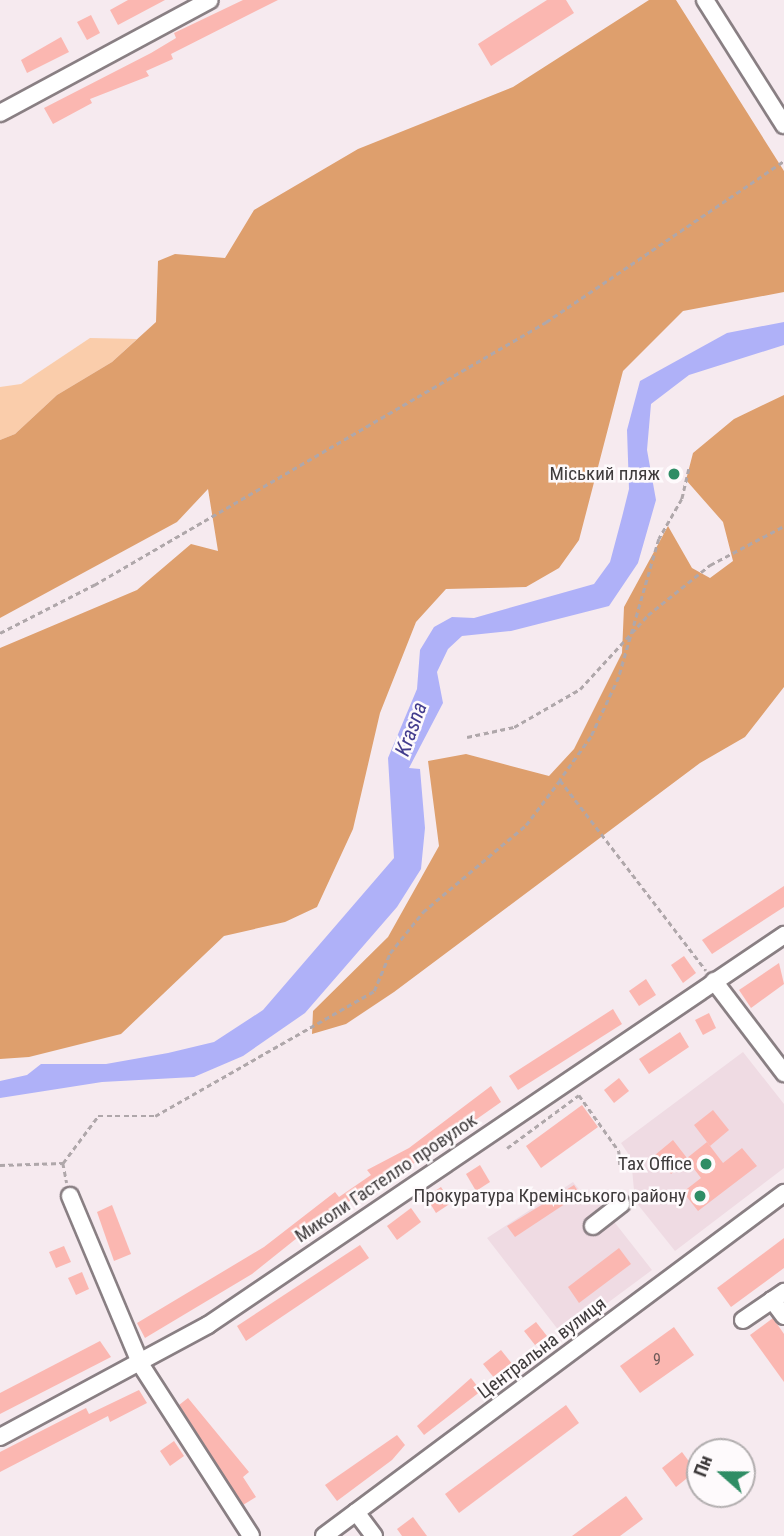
<!DOCTYPE html>
<meta charset="utf-8">
<style>
body{margin:0}
#map{position:relative;width:784px;height:1536px;overflow:hidden;background:#f6eaef;font-family:"Roboto Condensed",sans-serif}
div>[style]{position:absolute}
[style*='--x']{left:calc(var(--x)*1px);top:calc(var(--y)*1px);width:calc(var(--w)*1px);rotate:calc(var(--a)*1deg)}
.built>*{inset:0;background:#efdbe3}
.green>*{inset:0;background:#facdab}
.forest>*{inset:0;background:#de9f6d}
.water>*{inset:0;background:#afb1f8}
.building>*{inset:0;background:#fbb7b1}
.path>*{height:2.5px;margin-top:-1.25px;transform-origin:0;background:repeating-linear-gradient(90deg,#afa7aa 0 5px,transparent 0 8.5px)}
.roads{filter:drop-shadow(2px 0 #897f83) drop-shadow(-2px 0 #897f83) drop-shadow(0 2px #897f83) drop-shadow(0 -2px #897f83)}
.minor>*{height:16px;margin:-8px;padding:0 8px;transform-origin:8px;border-radius:8px;background:#fff}
.dots>*{width:19px;height:19px;translate:-50% -50%;box-sizing:border-box;border:4px solid #fefafc;border-radius:50%}
span{translate:-50% -50%;white-space:nowrap;text-align:center;line-height:1.15;-webkit-text-stroke:5px #fefafc;paint-order:stroke}
.number-label{font-size:16px;color:#6e5a59}
.number-label span{-webkit-text-stroke-width:0}
.poi-label{font-size:19px;color:#3f3b3c}
.right{translate:-100% -50%;text-align:right}
.street-label{font-size:19px;color:#3f3b3c}
.water-label{font-size:21px;color:#433d8e;font-style:italic}
.north{position:absolute;left:686px;top:1438px;width:70px;height:70px;box-sizing:border-box;background:#fefafc;border:2px solid #b2aeaf;border-radius:50%;rotate:291deg;font-size:19px;font-weight:700;line-height:28px;text-align:center;color:#3f3b3c}
.north::after{content:'';display:block;margin:auto;width:24px;height:32px;background:#2f8d65;clip-path:polygon(50% 0,100% 100%,50% 72%,0 100%)}
</style>
<div id="map">
<div class="built">
<i style="clip-path:polygon(743px 1052px,784px 1104px,784px 1168px,675px 1251px,635px 1201px,631px 1158px,621px 1143px)"></i>
<i style="clip-path:polygon(573px 1182px,591px 1204px,597px 1200px,652px 1270px,563px 1336px,487px 1238px)"></i>
</div>
<div class="green">
<i style="clip-path:polygon(90px 338px,137px 339px,112px 362px,57px 395px,15px 434px,0 440px,0 387px,21px 384px)"></i>
</div>
<div class="forest">
<i style="clip-path:polygon(649px 0,676px 0,784px 171px,784px 292px,683px 311px,623px 371px,579px 540px,559px 568px,526px 587px,446px 589px,416px 622px,380px 713px,353px 829px,317px 907px,285px 922px,224px 936px,121px 1034px,29px 1057px,0 1059px,0 648px,137px 590px,191px 544px,218px 551px,208px 489px,177px 522px,0 618px,0 440px,15px 434px,57px 395px,112px 362px,156px 322px,158px 261px,175px 254px,225px 258px,254px 210px,358px 149px,513px 87px)"></i>
<i style="clip-path:polygon(784px 395px,784px 687px,745px 737px,700px 763px,394px 992px,346px 1024px,312px 1034px,313px 1011px,388px 937px,439px 846px,428px 761px,466px 754px,549px 776px,574px 749px,622px 653px,624px 607px,668px 526px,692px 568px,710px 578px,733px 561px,723px 522px,686px 480px,693px 453px,734px 419px)"></i>
</div>
<div class="water">
<i style="clip-path:polygon(784px 322px,784px 345px,689px 375px,651px 404px,647px 450px,656px 500px,638px 563px,609px 606px,511px 631px,462px 636px,448px 649px,437px 672px,443px 703px,409px 768px,420px 769px,425px 828px,421px 869px,397px 907px,305px 1013px,243px 1056px,194px 1077px,102px 1082px,0 1098px,0 1081px,27px 1075px,41px 1064px,106px 1064px,168px 1053px,214px 1042px,263px 1010px,394px 858px,388px 758px,417px 689px,420px 650px,434px 627px,452px 617px,474px 618px,594px 584px,610px 562px,622px 517px,629px 489px,627px 430px,640px 381px,727px 333px)"></i>
</div>
<div class="building">
<i style="clip-path:polygon(128px 0,165px 0,118px 25px,110px 10px)"></i>
<i style="clip-path:polygon(243px 0,278px 0,171px 54px,173px 59px,146px 71px,149px 76px,90px 99px,92px 103px,53px 124px,44px 108px,151px 53px,176px 38px,174px 33px)"></i>
<i style="clip-path:polygon(547px 0,566px 0,574px 13px,491px 66px,478px 44px)"></i>
<i style="clip-path:polygon(91px 15px,100px 33px,87px 40px,77px 22px)"></i>
<i style="clip-path:polygon(61px 37px,69px 52px,27px 73px,21px 60px)"></i>
<i style="clip-path:polygon(784px 886px,784px 907px,712px 954px,702px 940px)"></i>
<i style="clip-path:polygon(684px 956px,696px 973px,683px 983px,671px 965px)"></i>
<i style="clip-path:polygon(779px 963px,784px 984px,751px 1008px,739px 990px)"></i>
<i style="clip-path:polygon(646px 979px,656px 995px,639px 1006px,629px 991px)"></i>
<i style="clip-path:polygon(613px 1009px,622px 1024px,518px 1090px,509px 1076px)"></i>
<i style="clip-path:polygon(709px 1013px,716px 1028px,703px 1035px,695px 1020px)"></i>
<i style="clip-path:polygon(680px 1032px,689px 1047px,649px 1074px,639px 1059px)"></i>
<i style="clip-path:polygon(619px 1078px,629px 1091px,614px 1103px,604px 1090px)"></i>
<i style="clip-path:polygon(491px 1086px,501px 1102px,356px 1204px,353px 1199px,322px 1218px,252px 1274px,145px 1338px,137px 1323px,264px 1247px,335px 1192px,339px 1197px,371px 1175px,367px 1170px,409px 1148px)"></i>
<i style="clip-path:polygon(582px 1105px,598px 1127px,541px 1168px,526px 1146px)"></i>
<i style="clip-path:polygon(713px 1110px,729px 1130px,710px 1146px,694px 1125px)"></i>
<i style="clip-path:polygon(673px 1140px,687px 1158px,707px 1142px,723px 1163px,742px 1148px,757px 1166px,698px 1211px,683px 1192px,701px 1178px,688px 1161px,671px 1174px,655px 1155px)"></i>
<i style="clip-path:polygon(480px 1165px,490px 1182px,476px 1191px,466px 1174px)"></i>
<i style="clip-path:polygon(574px 1185px,580px 1194px,515px 1237px,507px 1226px)"></i>
<i style="clip-path:polygon(441px 1187px,451px 1203px,436px 1213px,426px 1197px)"></i>
<i style="clip-path:polygon(112px 1205px,131px 1254px,114px 1261px,97px 1212px)"></i>
<i style="clip-path:polygon(411px 1208px,421px 1222px,397px 1240px,387px 1226px)"></i>
<i style="clip-path:polygon(784px 1238px,784px 1268px,731px 1307px,717px 1288px)"></i>
<i style="clip-path:polygon(360px 1245px,369px 1258px,246px 1341px,237px 1326px)"></i>
<i style="clip-path:polygon(64px 1246px,71px 1262px,56px 1268px,49px 1252px)"></i>
<i style="clip-path:polygon(619px 1248px,631px 1264px,579px 1303px,568px 1287px)"></i>
<i style="clip-path:polygon(82px 1272px,89px 1289px,76px 1295px,68px 1278px)"></i>
<i style="clip-path:polygon(773px 1318px,784px 1334px,784px 1382px,750px 1335px)"></i>
<i style="clip-path:polygon(536px 1322px,547px 1336px,535px 1345px,524px 1331px)"></i>
<i style="clip-path:polygon(674px 1327px,694px 1355px,640px 1393px,620px 1366px)"></i>
<i style="clip-path:polygon(100px 1341px,111px 1357px,0 1414px,0 1393px)"></i>
<i style="clip-path:polygon(501px 1350px,513px 1365px,495px 1379px,483px 1364px)"></i>
<i style="clip-path:polygon(471px 1378px,481px 1391px,424px 1435px,417px 1426px)"></i>
<i style="clip-path:polygon(139px 1390px,147px 1403px,110px 1422px,108px 1416px,0 1472px,0 1452px,86px 1408px,89px 1414px)"></i>
<i style="clip-path:polygon(188px 1398px,249px 1472px,243px 1477px,256px 1497px,243px 1505px,179px 1405px)"></i>
<i style="clip-path:polygon(566px 1405px,579px 1423px,459px 1513px,445px 1494px)"></i>
<i style="clip-path:polygon(397px 1435px,405px 1445px,392px 1460px,337px 1501px,325px 1485px)"></i>
<i style="clip-path:polygon(174px 1441px,184px 1456px,170px 1466px,160px 1451px)"></i>
<i style="clip-path:polygon(682px 1452px,696px 1471px,676px 1487px,662px 1468px)"></i>
<i style="clip-path:polygon(626px 1496px,643px 1519px,620px 1536px,572px 1536px)"></i>
<i style="clip-path:polygon(413px 1517px,427px 1536px,402px 1536px,397px 1529px)"></i>
</div>
<div class="path">
<i style="--x:689;--y:469;--w:31;--a:103"></i>
<i style="--x:682;--y:499;--w:46;--a:119.9"></i>
<i style="--x:659;--y:539;--w:144;--a:106.2"></i>
<i style="--x:619;--y:677;--w:66;--a:115"></i>
<i style="--x:591;--y:737;--w:53;--a:125.8"></i>
<i style="--x:560;--y:780;--w:240;--a:52.5"></i>
<i style="--x:0;--y:633;--w:106;--a:-27.1"></i>
<i style="--x:94;--y:585;--w:523;--a:-30.19"></i>
<i style="--x:546;--y:322;--w:287;--a:-34.1"></i>
<i style="--x:467;--y:737;--w:48;--a:-12"></i>
<i style="--x:514;--y:727;--w:76;--a:-29.9"></i>
<i style="--x:580;--y:689;--w:100;--a:-47.4"></i>
<i style="--x:648;--y:615;--w:80;--a:-38.9"></i>
<i style="--x:710;--y:565;--w:84;--a:-27.8"></i>
<i style="--x:507;--y:1148;--w:89;--a:-36.4"></i>
<i style="--x:579;--y:1095;--w:69;--a:54.5"></i>
<i style="--x:619;--y:1151;--w:15;--a:86"></i>
<i style="--x:63;--y:1163;--w:59;--a:-53.3"></i>
<i style="--x:98;--y:1116;--w:57;--a:0"></i>
<i style="--x:155;--y:1116;--w:252;--a:-29.7"></i>
<i style="--x:374;--y:991;--w:41;--a:-67.2"></i>
<i style="--x:390;--y:953;--w:53;--a:-51.2"></i>
<i style="--x:423;--y:912;--w:135;--a:-40.2"></i>
<i style="--x:526;--y:825;--w:56;--a:-52.9"></i>
<i style="--x:0;--y:1165;--w:63;--a:-1.8"></i>
<i style="--x:63;--y:1163;--w:20;--a:79"></i>
</div>
<div class="roads">
<div class="minor">
<i style="--x:705;--y:0;--w:148;--a:57.7"></i>
<i style="--x:0;--y:113;--w:238;--a:-28.3"></i>
<i style="--x:714;--y:981;--w:116;--a:52.7"></i>
<i style="--x:70;--y:1196;--w:183;--a:67.2"></i>
<i style="--x:141;--y:1365;--w:203;--a:57.2"></i>
<i style="--x:593;--y:1226;--w:36;--a:-38"></i>
<i style="--x:772;--y:1300;--w:20;--a:53"></i>
<i style="--x:743;--y:1320;--w:50;--a:-34.3"></i>
<i style="--x:0;--y:1437;--w:236;--a:-28.3"></i>
<i style="--x:208;--y:1325;--w:696;--a:-34.1"></i>
<i style="--x:356;--y:1512;--w:30;--a:53"></i>
<i style="--x:324;--y:1536;--w:574;--a:-36.71"></i>
</div>
</div>
<div class="dots">
<i style="left:674px;top:474px;background:#2f8d65"></i>
<i style="left:706px;top:1164px;background:#2f8d65"></i>
<i style="left:700px;top:1196px;background:#2f8d65"></i>
</div>
<div class="number-label">
<span style="left:657px;top:1360px">9</span>
</div>
<div class="poi-label">
<span class="right" style="left:660px;top:474px">Міський пляж</span>
<span class="right" style="left:692px;top:1164px">Tax Office</span>
<span class="right" style="left:686px;top:1196px">Прокуратура Кремінського району</span>
</div>
<div class="street-label">
<span style="left:386px;top:1178px;rotate:-34deg">Миколи Гастелло провулок</span>
<span style="left:542px;top:1348px;rotate:-37deg">Центральна вулиця</span>
</div>
<div class="water-label">
<span style="left:411px;top:729px;rotate:-70deg">Krasna</span>
</div>
<div class="north">Пн</div>
</div>
